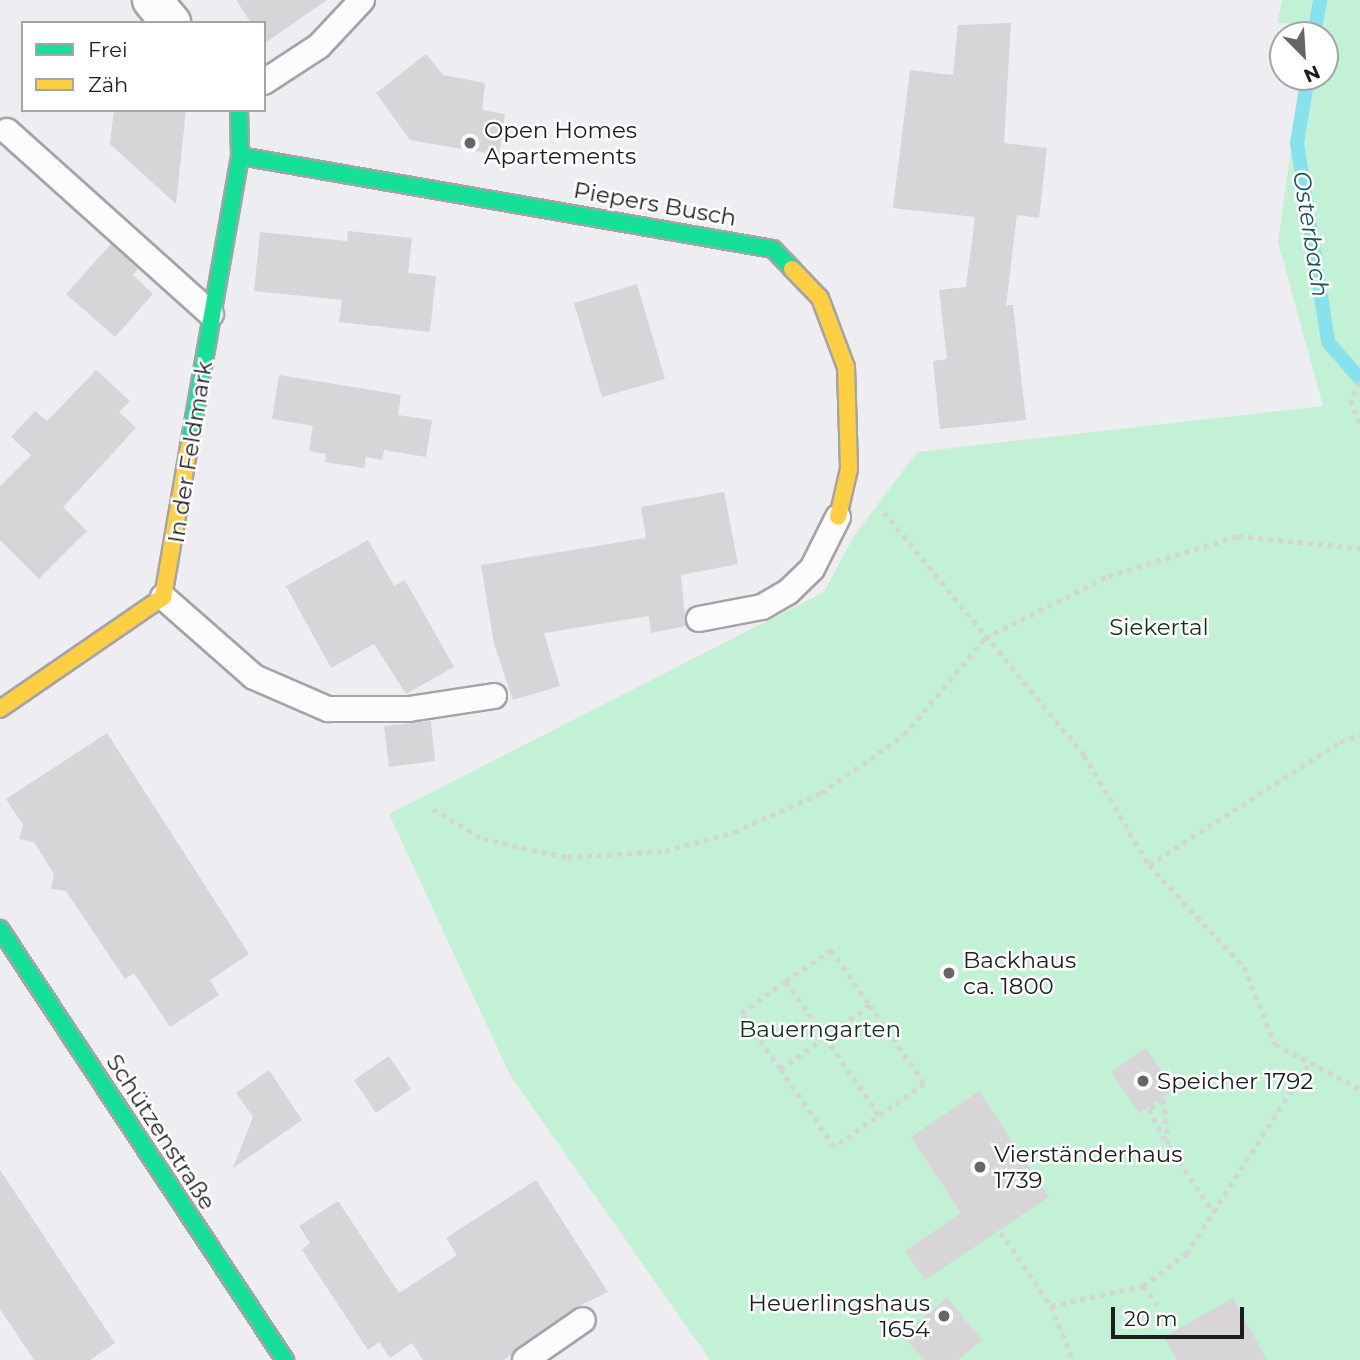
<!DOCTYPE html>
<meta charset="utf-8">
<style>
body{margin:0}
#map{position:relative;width:1360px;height:1360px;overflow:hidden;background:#ededf2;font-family:Montserrat,sans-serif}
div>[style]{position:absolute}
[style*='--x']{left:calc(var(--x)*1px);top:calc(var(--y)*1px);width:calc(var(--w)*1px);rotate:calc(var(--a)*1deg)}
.green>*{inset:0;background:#c3f1d5}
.stream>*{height:14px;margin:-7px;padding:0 7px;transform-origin:7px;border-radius:7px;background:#88e2ee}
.building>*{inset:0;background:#d7d5d7}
.path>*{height:4.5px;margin-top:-2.25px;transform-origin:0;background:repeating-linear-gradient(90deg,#d5d5d7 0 5px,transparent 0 10px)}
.roads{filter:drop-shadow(2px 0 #a4a4a8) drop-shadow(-2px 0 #a4a4a8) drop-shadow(0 2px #a4a4a8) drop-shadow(0 -2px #a4a4a8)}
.lane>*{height:24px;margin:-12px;padding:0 12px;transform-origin:12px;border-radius:12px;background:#fcfcfd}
.street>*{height:38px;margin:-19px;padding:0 19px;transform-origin:19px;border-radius:19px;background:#fcfcfd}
.fast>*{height:16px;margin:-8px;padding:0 8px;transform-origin:8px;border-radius:8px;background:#16e098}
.slow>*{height:16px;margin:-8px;padding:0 8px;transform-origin:8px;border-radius:8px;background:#ffcf43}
.dots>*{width:19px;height:19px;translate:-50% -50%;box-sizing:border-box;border:4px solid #fff;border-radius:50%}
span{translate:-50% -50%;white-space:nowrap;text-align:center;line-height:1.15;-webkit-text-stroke:5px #fff;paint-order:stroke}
.poi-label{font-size:23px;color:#1d1d20}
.left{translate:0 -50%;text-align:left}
.right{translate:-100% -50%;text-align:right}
.street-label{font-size:23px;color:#1d1d20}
.park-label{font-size:23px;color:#0e331d}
.water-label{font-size:24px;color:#1c545a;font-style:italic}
.legend{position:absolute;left:21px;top:21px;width:245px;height:91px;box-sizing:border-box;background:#fff;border:2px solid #a5a5a6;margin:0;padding:9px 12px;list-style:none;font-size:21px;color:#1d1d20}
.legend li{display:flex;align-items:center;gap:14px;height:35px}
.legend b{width:35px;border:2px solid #a5a5a6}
.north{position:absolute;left:1269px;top:21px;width:70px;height:70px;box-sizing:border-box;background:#fff;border:2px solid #a5a5a6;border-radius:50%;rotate:156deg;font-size:19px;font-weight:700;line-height:28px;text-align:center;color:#1d1d20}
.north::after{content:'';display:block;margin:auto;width:24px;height:32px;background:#66666a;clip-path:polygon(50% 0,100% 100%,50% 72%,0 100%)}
.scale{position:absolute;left:1111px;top:1307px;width:133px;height:32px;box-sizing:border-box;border:4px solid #1d1d20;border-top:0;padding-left:9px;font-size:21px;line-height:24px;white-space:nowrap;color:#1d1d20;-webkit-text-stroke:5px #fff;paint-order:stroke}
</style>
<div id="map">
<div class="green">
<i style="clip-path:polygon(1282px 0,1360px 0,1360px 1360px,710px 1360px,510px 1075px,389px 814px,824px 592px,854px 536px,917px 452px,1323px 406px,1278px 242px,1301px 77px,1325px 77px,1325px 35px,1308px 35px,1309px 23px,1277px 23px)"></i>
</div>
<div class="stream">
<i style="--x:1314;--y:35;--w:36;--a:-80"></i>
<i style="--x:1308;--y:77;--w:67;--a:99.5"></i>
<i style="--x:1297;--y:143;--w:201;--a:81.1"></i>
<i style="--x:1328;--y:342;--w:49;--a:49.1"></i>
</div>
<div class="building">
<i style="clip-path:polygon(236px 0,327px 0,265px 43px,264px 23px,251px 23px)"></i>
<i style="clip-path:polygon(1011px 23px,1004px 143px,1047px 148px,1039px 218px,1017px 215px,1006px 305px,1013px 305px,1026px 420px,940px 429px,933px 361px,947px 359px,939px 290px,966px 287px,975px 217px,893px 208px,910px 70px,953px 75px,958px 25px)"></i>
<i style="clip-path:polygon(426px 54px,443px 75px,485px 83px,482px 110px,505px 114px,499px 155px,410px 140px,376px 93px)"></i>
<i style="clip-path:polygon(114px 110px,186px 110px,176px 204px,110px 144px)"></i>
<i style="clip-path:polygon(348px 231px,412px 238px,408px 273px,436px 276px,430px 332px,339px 322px,342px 300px,254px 291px,260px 232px,347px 241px)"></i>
<i style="clip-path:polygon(111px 244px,138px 269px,133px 275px,153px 294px,115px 337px,66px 294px)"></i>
<i style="clip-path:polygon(637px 284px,665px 379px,602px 397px,574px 303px)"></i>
<i style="clip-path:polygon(96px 370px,130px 401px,119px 412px,136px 428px,63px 507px,87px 531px,39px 579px,0 540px,0 486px,31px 455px,11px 437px,35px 411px,47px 421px)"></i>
<i style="clip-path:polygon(279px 375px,401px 395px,398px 415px,432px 420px,426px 457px,384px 450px,382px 460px,366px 457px,364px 468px,325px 462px,326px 454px,309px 451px,313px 426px,272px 419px)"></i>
<i style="clip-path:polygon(724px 492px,738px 564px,681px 575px,686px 626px,651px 633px,649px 616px,544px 633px,560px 686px,513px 700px,494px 644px,481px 565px,646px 538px,641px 507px)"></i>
<i style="clip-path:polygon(368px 540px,394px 586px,405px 580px,454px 667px,406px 694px,374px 644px,331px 668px,286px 586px)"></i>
<i style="clip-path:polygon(431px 721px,435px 761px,389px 767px,384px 726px)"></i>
<i style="clip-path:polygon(107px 733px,249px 954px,210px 980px,219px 995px,170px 1027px,134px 973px,125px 979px,66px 891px,51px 889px,54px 874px,34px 842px,19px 839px,23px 825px,6px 799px)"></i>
<i style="clip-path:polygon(1146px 1048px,1174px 1090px,1139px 1113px,1111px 1072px)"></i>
<i style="clip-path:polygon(389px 1056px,411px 1089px,376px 1113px,354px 1080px)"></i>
<i style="clip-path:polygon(269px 1070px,302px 1120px,233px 1168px,253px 1117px,236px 1093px)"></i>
<i style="clip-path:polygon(979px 1091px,1049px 1197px,925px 1280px,905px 1251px,961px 1213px,911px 1137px)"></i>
<i style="clip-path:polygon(0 1170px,115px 1343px,90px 1360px,34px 1360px,0 1309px)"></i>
<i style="clip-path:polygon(536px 1180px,608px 1292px,575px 1308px,504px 1360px,423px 1360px,412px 1343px,390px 1358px,379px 1342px,368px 1350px,302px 1250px,310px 1243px,299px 1226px,338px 1201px,399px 1293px,457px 1255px,446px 1238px)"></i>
<i style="clip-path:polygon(947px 1298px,982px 1340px,958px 1360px,924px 1360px,903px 1335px)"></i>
<i style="clip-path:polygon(1233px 1298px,1267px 1360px,1177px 1360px,1164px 1337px)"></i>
</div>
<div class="path">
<i style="--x:1360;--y:382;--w:20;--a:117"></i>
<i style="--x:1351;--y:400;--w:27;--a:70"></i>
<i style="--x:884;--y:512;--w:315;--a:50.5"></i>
<i style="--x:1084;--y:755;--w:128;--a:59.4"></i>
<i style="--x:1149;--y:865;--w:139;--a:47"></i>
<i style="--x:1244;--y:967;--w:83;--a:68.1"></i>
<i style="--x:1275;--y:1044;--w:96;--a:27.9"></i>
<i style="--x:433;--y:809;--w:58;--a:31"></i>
<i style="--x:483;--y:839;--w:86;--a:12.1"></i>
<i style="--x:567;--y:857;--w:98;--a:-3.5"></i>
<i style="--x:665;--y:851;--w:72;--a:-15.4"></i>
<i style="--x:734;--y:832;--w:95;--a:-24.1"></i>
<i style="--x:821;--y:793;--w:101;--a:-34.9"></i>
<i style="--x:904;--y:735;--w:126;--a:-50.1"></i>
<i style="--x:985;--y:638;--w:138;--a:-26.8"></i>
<i style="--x:1108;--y:576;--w:136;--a:-17.1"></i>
<i style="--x:1238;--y:536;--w:123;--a:5.6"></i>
<i style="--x:1149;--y:865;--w:227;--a:-32.8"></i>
<i style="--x:1340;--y:742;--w:21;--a:-19"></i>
<i style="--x:786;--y:981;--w:55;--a:-34.6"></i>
<i style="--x:831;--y:950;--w:67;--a:54.7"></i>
<i style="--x:780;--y:1069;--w:68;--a:-124.9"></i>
<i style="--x:741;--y:1013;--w:55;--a:-35.4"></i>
<i style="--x:786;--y:981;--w:68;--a:55.1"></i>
<i style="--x:825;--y:1037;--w:55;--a:-35.4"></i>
<i style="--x:870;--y:1005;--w:96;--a:55.2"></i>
<i style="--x:925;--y:1084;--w:111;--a:145.3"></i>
<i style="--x:834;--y:1147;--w:95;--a:-124.7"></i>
<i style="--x:780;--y:1069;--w:55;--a:-35.4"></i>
<i style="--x:825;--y:1037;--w:95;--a:55.3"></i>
<i style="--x:1164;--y:1099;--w:46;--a:85"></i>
<i style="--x:1168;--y:1145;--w:82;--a:55.9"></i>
<i style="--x:1163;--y:1100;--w:17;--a:147"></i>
<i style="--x:1149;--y:1109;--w:34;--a:63"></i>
<i style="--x:1001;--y:1232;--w:89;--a:56"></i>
<i style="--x:1051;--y:1306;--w:94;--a:-12.3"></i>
<i style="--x:1143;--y:1286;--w:54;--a:-36.7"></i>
<i style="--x:1186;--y:1254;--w:224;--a:-57.2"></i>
<i style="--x:1143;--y:1286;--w:24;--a:52"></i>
<i style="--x:1051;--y:1306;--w:58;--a:67.8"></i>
</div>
<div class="roads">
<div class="lane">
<i style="--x:264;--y:82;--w:66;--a:-33.2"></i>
<i style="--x:319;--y:46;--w:63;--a:-46.9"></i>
<i style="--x:7;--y:131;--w:274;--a:41.9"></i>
<i style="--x:163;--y:597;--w:121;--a:41.3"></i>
<i style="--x:254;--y:677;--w:81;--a:23.4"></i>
<i style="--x:328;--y:709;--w:81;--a:0"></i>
<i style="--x:409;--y:709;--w:86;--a:-8.7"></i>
<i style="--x:699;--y:619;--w:64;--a:-10.8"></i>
<i style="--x:762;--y:607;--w:30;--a:-30"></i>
<i style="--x:788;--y:592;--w:33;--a:-44"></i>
<i style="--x:812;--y:569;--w:58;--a:-63.4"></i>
<i style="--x:525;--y:1360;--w:70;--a:-34.6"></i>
</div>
<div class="street">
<i style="--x:152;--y:0;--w:30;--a:50"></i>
</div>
<div class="fast">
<i style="--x:240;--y:156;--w:541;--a:9.9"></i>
<i style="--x:773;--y:249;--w:28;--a:46"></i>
<i style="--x:189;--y:446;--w:294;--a:-80"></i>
<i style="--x:240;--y:156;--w:46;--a:-91.2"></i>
<i style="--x:0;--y:929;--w:517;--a:56.53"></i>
</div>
<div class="slow">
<i style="--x:792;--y:269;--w:40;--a:46"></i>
<i style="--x:820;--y:298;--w:74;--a:69.4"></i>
<i style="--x:846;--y:367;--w:102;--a:88.3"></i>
<i style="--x:849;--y:469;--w:49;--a:102.9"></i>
<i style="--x:0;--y:709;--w:198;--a:-34.5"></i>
<i style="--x:163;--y:597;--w:153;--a:-80.2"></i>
</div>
</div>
<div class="dots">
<i style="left:470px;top:143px;background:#66666a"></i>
<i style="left:949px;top:973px;background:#66666a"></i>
<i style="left:1143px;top:1081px;background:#66666a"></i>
<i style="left:980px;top:1167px;background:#66666a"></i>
<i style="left:944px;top:1316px;background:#66666a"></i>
</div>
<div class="poi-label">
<span class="left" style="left:484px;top:143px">Open Homes<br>Apartements</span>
<span class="left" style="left:963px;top:973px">Backhaus<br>ca. 1800</span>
<span class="left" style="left:1157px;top:1081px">Speicher 1792</span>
<span class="left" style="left:994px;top:1167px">Vierständerhaus<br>1739</span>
<span class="right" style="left:930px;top:1316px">Heuerlingshaus<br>1654</span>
</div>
<div class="street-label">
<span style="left:655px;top:204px;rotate:10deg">Piepers Busch</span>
<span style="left:190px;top:452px;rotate:-81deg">In der Feldmark</span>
<span style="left:161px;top:1132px;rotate:57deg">Schützenstraße</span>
</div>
<div class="park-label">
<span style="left:1159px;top:627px">Siekertal</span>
<span style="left:820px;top:1029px">Bauerngarten</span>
</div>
<div class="water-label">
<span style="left:1311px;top:234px;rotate:81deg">Osterbach</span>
</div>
<ul class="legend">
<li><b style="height:9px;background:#16e098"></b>Frei</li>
<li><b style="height:9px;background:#ffcf43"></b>Zäh</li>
</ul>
<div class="north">N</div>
<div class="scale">20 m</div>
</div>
